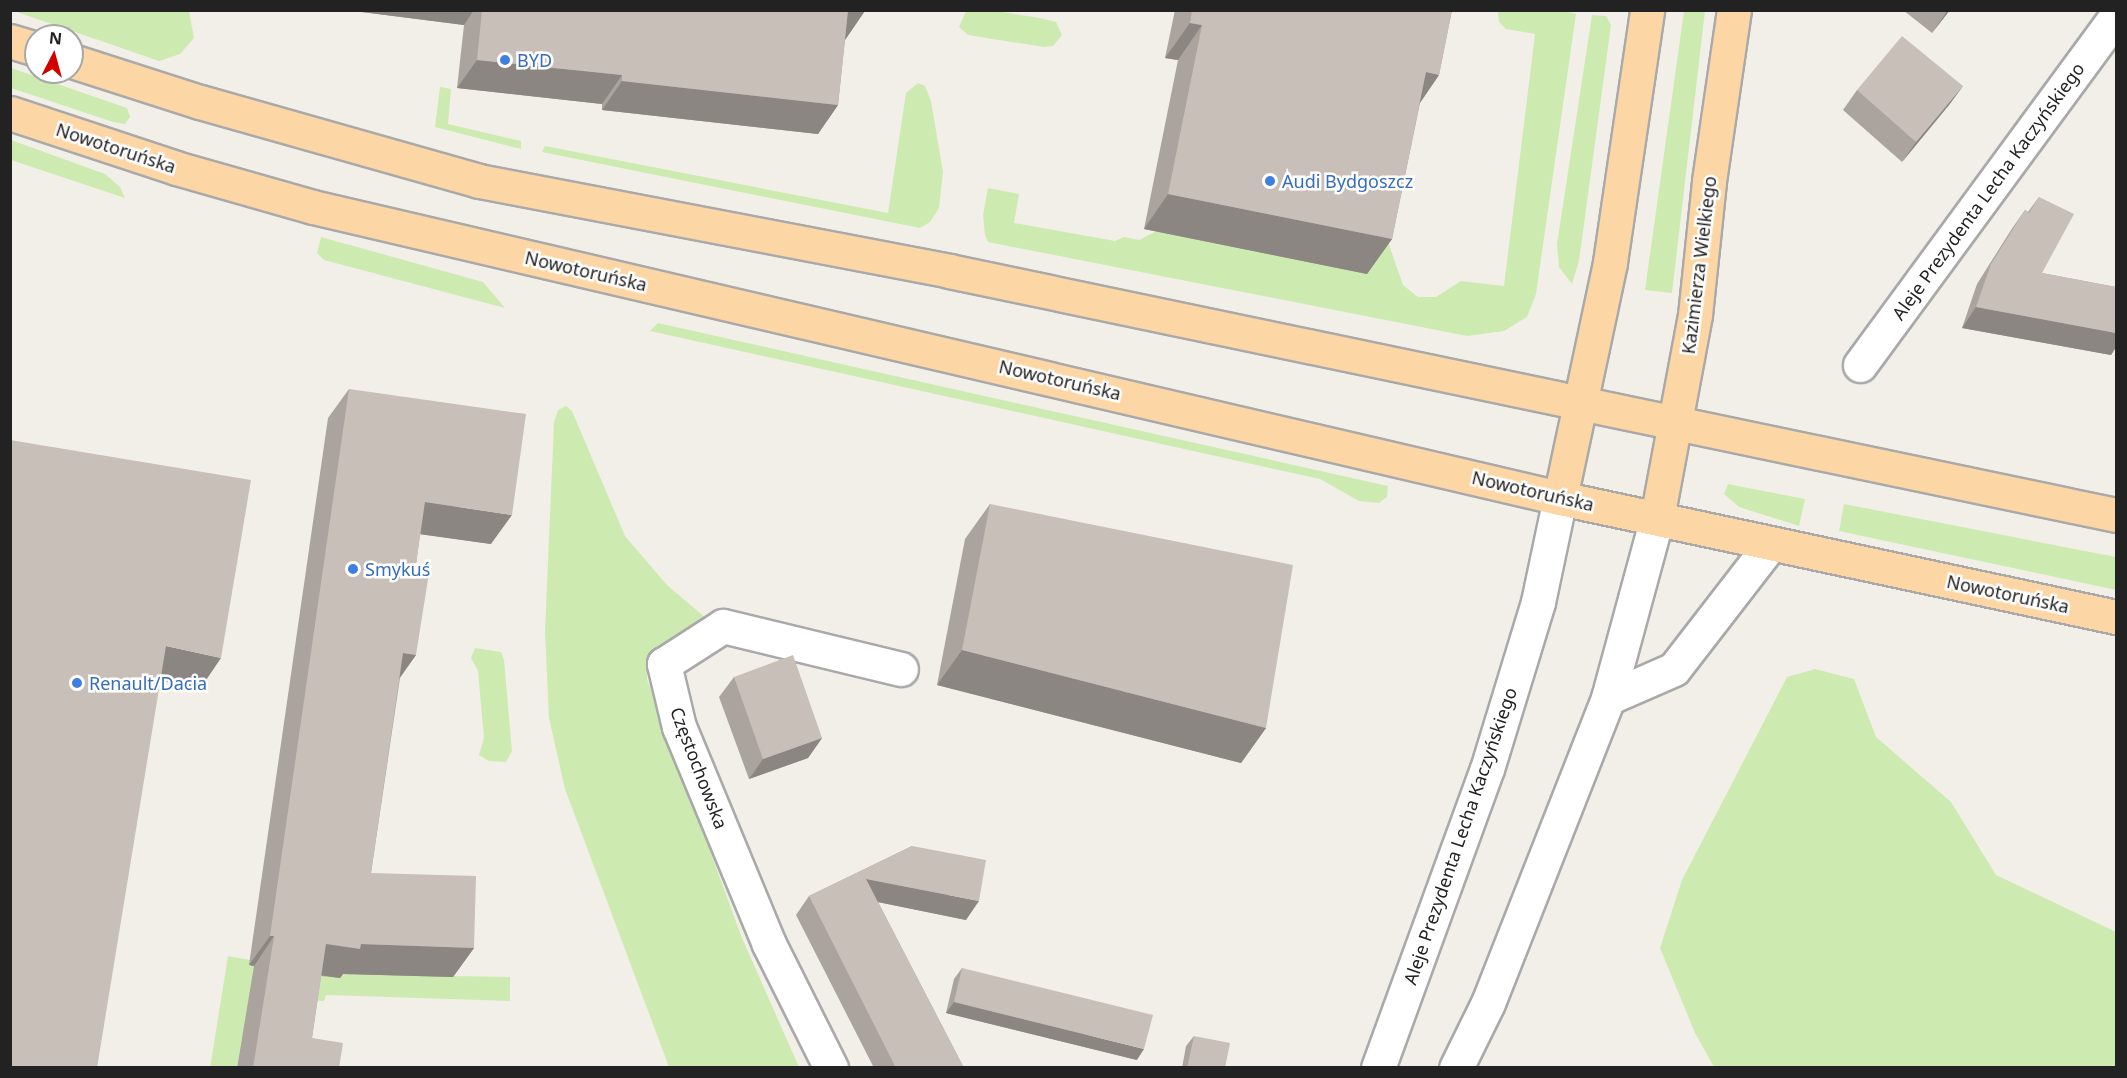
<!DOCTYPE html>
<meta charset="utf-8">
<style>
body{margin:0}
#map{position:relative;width:2127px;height:1078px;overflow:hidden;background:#f2efe9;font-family:"Noto Sans",sans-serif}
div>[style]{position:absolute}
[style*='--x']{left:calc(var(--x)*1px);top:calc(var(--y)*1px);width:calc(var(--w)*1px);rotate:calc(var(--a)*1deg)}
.grass>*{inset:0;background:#cdebb0}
.roads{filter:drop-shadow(2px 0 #a9a9a9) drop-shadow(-2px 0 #a9a9a9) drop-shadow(0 2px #a9a9a9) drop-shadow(0 -2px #a9a9a9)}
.minor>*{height:33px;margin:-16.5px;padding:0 16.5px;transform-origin:16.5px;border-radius:16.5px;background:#fff}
.major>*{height:33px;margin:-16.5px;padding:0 16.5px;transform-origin:16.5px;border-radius:16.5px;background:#fcd6a4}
.wall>*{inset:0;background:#aba49e}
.shaded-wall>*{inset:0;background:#8b8681}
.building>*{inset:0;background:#c7bfb8}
.dots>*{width:16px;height:16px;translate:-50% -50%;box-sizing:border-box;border:3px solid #fff;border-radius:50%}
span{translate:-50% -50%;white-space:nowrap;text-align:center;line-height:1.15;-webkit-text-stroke:5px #fff;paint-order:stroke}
.shop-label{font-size:18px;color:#366cbe}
.left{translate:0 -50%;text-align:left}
.street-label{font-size:18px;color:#222}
.frame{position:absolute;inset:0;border:12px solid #222;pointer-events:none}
.north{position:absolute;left:24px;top:24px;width:60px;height:60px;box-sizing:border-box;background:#fff;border:2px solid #a7a7a7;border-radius:50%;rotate:6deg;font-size:16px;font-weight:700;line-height:24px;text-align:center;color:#222}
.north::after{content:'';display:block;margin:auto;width:21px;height:27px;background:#d40000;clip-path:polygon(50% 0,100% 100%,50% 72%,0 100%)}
</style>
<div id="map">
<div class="grass">
<i style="clip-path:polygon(11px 10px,189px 11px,194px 38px,180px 54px,159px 61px)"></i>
<i style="clip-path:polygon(1562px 10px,1576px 14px,1536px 294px,1527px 317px,1504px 331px,1467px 336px,988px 242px,985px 235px,983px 215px,988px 188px,1019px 194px,1014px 223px,1115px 241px,1124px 237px,1139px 240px,1157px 231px,1387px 239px,1403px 285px,1418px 297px,1436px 297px,1461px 281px,1504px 286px,1535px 34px,1506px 29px,1499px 22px,1498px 11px)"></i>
<i style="clip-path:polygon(966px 11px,996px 11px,1040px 18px,1056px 22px,1062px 35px,1053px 46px,1044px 47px,968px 35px,959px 27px)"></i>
<i style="clip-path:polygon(1684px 11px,1705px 11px,1672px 293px,1645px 290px)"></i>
<i style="clip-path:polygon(1592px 15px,1606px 16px,1611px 25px,1579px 261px,1572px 284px,1559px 267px,1557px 244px)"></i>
<i style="clip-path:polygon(11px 68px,127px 108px,130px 117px,125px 124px,113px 122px,11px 88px)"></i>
<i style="clip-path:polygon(918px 83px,925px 86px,931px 101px,943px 172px,939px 208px,930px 222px,920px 228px,542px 152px,545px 146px,888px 213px,906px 93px)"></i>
<i style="clip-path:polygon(440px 87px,451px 89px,448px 124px,521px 141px,521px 149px,435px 127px)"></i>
<i style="clip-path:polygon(11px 140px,105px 174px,120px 187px,125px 198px,11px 160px)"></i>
<i style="clip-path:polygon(321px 237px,483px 282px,505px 308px,324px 260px,317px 253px)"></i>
<i style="clip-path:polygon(658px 323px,1388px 486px,1387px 497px,1379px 503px,1359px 501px,1320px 479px,650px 331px)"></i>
<i style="clip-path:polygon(566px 406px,572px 411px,625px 536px,667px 585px,707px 619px,656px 650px,648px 661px,647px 679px,742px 938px,799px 1067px,669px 1067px,565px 789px,549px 718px,545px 632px,554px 422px,558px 410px)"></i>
<i style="clip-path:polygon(1728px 484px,1805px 499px,1799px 526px,1739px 507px,1724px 494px)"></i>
<i style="clip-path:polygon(1844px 504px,2116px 557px,2116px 590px,1839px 531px)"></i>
<i style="clip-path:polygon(475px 648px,501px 652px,504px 660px,512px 751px,506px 762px,489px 761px,479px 755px,484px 738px,478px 671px,471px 658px)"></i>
<i style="clip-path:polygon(1815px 669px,1854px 679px,1876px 737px,1951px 802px,1996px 875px,2116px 932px,2116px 1067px,1714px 1067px,1695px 1033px,1660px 948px,1682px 880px,1787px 677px)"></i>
<i style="clip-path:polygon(228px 956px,250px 960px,250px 965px,339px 978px,341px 974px,510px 977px,510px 1001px,326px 995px,324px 1001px,285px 1000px,314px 1040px,243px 1031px,237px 1067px,210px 1068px)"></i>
</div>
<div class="roads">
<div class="minor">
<i style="--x:1860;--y:365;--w:433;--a:-53.7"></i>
<i style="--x:1608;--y:698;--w:72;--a:-23.7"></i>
<i style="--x:1674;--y:669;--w:157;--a:-52.3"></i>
<i style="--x:831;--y:1068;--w:139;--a:-116.6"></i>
<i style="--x:769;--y:944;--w:235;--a:-112.5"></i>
<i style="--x:679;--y:727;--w:65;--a:-103.4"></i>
<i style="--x:664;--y:664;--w:70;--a:-32.8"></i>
<i style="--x:723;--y:626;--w:183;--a:13.6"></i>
<i style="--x:1378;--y:1068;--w:318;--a:-70"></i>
<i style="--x:1487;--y:769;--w:175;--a:-73"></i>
<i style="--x:1538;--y:602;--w:106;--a:-78.1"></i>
<i style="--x:1456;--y:1068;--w:72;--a:-63.8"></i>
<i style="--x:1488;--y:1003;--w:328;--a:-68.5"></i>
<i style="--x:1608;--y:698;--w:187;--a:-74.8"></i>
</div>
<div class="major">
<i style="--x:10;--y:41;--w:27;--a:17"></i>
<i style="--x:72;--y:61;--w:134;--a:17.8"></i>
<i style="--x:200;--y:102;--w:290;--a:15.8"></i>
<i style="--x:479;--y:181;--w:479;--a:10.8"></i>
<i style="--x:949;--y:271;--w:1192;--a:11.81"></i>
<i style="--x:10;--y:113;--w:175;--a:18.3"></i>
<i style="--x:176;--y:168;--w:142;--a:15.9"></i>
<i style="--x:313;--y:207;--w:1281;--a:13.14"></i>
<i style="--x:1560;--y:498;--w:569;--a:12.08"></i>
<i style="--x:1560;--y:498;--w:241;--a:-78"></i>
<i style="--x:1610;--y:262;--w:255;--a:-81.6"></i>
<i style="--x:1657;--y:518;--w:207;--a:-79.4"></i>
<i style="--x:1695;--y:315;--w:135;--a:-84"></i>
<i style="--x:1709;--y:181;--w:173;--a:-81.7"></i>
</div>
</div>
<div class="wall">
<i style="clip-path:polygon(346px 10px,865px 10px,845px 40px,838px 105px,818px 134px,602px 110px,602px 104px,457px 88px,464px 25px)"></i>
<i style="clip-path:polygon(1175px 10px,1452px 10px,1439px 75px,1420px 103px,1392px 239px,1367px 274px,1144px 229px,1178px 60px,1165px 58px)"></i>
<i style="clip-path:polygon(1903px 10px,1950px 10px,1932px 33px)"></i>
<i style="clip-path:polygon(1963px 86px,1949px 105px,1902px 162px,1843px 110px,1857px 90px)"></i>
<i style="clip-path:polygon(2039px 197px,2042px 273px,2116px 287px,2116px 347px,2111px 355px,1962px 328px,1977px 284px,2011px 230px,2025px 210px,2028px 212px)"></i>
<i style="clip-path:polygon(349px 389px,491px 544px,420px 534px,416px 564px,416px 655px,400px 678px,371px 873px,474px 948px,453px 977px,343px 974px,340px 978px,321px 976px,312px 1038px,339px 1068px,237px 1068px,254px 966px,249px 965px,328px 418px)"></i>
<i style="clip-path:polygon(990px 504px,1266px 728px,1241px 763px,937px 685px,965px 539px)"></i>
<i style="clip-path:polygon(734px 677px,822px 738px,808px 758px,749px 779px,719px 697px)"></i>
<i style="clip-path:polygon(912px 846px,966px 920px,878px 902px,964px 1068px,874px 1068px,796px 915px,809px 896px)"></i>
<i style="clip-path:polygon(962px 968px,1137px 1060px,946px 1013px,954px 979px)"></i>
<i style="clip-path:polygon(1194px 1036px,1225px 1068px,1182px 1068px,1186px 1046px)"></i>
</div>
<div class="shaded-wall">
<i style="clip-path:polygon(346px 10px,474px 10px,464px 25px)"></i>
<i style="clip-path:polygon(848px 10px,865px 11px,845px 40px)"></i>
<i style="clip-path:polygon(1948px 10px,1950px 10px,1932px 33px)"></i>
<i style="clip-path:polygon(1190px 23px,1202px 25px,1178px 60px,1165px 58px)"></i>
<i style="clip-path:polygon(477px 60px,622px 75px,602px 104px,457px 88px)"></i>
<i style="clip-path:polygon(1426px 72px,1439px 75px,1415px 110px)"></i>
<i style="clip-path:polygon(622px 81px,838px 105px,818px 134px,602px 110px)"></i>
<i style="clip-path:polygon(1963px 86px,1949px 105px,1902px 162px,1916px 142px)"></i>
<i style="clip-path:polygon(1168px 194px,1392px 239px,1367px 274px,1144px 229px)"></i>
<i style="clip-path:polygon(1976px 307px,2116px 333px,2116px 347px,2111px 355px,1962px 328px)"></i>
<i style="clip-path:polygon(425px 502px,512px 515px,491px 544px,404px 532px)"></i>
<i style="clip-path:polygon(166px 646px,221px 658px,200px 689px,144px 677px)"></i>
<i style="clip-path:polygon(962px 650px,1266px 728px,1241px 763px,937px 685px)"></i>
<i style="clip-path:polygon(403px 653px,416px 655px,395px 684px)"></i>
<i style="clip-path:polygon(822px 738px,808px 758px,749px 779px,763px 759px)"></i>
<i style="clip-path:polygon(866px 879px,979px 901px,966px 920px,853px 897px)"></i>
<i style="clip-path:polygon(270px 936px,274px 936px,254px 966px,249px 965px)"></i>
<i style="clip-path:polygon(326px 944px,361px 944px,474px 948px,453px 977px,343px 974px,340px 978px,306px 973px)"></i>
<i style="clip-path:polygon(954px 1002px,1144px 1049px,1137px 1060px,946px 1013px)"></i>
</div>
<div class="building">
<i style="clip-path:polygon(482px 10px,848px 10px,838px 105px,622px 81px,622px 75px,477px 60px)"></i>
<i style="clip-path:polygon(1192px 10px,1452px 10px,1439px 75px,1426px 72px,1392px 239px,1168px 194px,1202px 25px,1190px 23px)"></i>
<i style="clip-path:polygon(1902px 36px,1963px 86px,1916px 142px,1857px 90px)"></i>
<i style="clip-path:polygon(2039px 197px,2074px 214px,2042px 273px,2116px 287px,2116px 333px,1976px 307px,1991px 264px,2025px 210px,2029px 213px)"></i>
<i style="clip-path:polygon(349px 389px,526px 414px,512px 515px,425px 502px,416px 564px,429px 573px,416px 655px,403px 653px,371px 873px,476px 876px,474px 948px,361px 944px,360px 949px,326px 944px,312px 1038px,343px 1043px,339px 1068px,253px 1068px,274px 936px,270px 936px)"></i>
<i style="clip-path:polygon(10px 440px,251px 480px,221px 658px,166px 646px,97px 1068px,10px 1068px)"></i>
<i style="clip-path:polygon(990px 504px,1293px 565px,1266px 728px,962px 650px)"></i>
<i style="clip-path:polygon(793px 655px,822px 738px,763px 759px,734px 677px)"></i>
<i style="clip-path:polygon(912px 846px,986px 860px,979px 901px,866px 879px,964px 1068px,896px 1068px,809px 896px)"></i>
<i style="clip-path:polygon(962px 968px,1153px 1015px,1144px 1049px,954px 1002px)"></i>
<i style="clip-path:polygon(1194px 1036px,1230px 1043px,1225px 1068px,1187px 1068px)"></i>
</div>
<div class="dots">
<i style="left:505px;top:60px;background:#3f7fe0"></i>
<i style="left:1270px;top:181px;background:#3f7fe0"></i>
<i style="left:353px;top:569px;background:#3f7fe0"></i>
<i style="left:77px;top:683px;background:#3f7fe0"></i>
</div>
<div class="shop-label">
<span class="left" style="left:517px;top:60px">BYD</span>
<span class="left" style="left:1282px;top:181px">Audi Bydgoszcz</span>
<span class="left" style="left:365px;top:569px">Smykuś</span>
<span class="left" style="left:89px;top:683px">Renault/Dacia</span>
</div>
<div class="street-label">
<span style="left:116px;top:148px;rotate:18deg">Nowotoruńska</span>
<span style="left:1988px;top:191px;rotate:-54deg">Aleje Prezydenta Lecha Kaczyńskiego</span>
<span style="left:1699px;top:265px;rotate:-83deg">Kazimierza Wielkiego</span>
<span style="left:586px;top:271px;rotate:13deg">Nowotoruńska</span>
<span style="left:1060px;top:380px;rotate:13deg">Nowotoruńska</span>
<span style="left:1533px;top:491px;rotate:13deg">Nowotoruńska</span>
<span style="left:2008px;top:594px;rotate:12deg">Nowotoruńska</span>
<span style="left:699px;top:768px;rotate:69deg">Częstochowska</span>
<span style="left:1460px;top:836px;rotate:-71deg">Aleje Prezydenta Lecha Kaczyńskiego</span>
</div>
<div class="frame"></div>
<div class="north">N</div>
</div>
